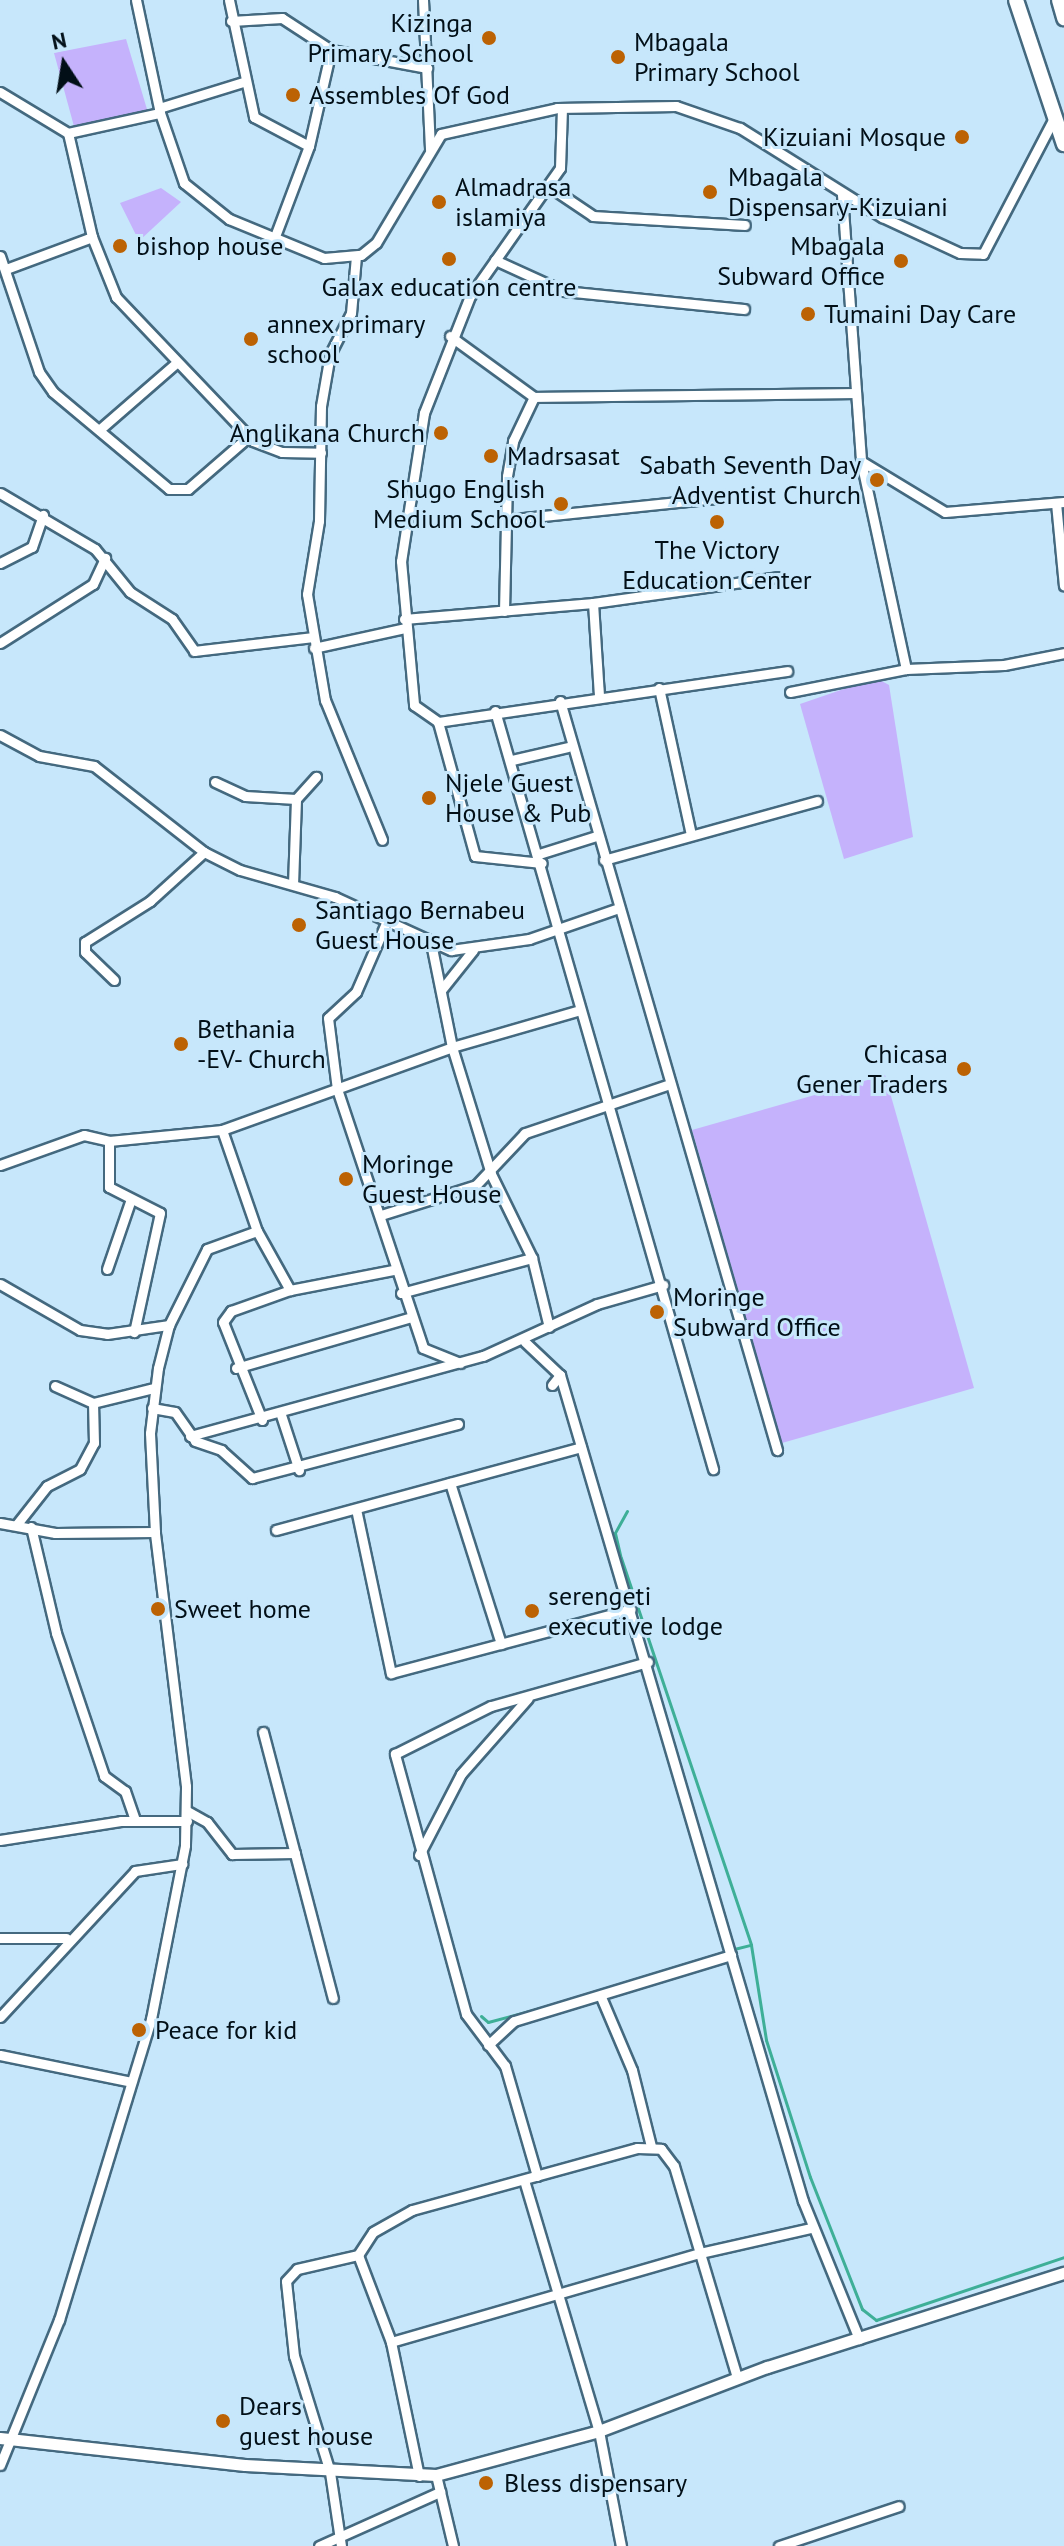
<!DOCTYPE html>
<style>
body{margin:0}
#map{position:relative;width:1064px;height:2546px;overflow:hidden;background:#c7e7fb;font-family:"PT Sans",sans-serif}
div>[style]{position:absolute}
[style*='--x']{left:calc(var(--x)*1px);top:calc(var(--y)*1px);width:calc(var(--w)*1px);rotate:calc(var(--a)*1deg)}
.green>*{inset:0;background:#c5b2fc}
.stream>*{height:3px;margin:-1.5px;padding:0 1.5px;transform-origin:1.5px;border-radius:1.5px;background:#3eaf97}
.roads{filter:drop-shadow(2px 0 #44697f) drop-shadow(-2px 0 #44697f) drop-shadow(0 2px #44697f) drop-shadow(0 -2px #44697f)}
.minor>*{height:9px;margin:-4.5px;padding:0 4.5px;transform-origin:4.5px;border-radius:4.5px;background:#fff}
.tertiary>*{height:11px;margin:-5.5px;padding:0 5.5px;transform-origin:5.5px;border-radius:5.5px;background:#fff}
.trunk>*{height:14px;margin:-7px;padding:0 7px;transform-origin:7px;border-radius:7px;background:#fff}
.dots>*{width:22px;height:22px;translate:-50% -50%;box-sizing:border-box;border:4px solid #c7e7fb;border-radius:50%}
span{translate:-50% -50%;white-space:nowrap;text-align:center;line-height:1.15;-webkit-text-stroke:6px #c7e7fb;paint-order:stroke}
.poi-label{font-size:26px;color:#020f17}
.right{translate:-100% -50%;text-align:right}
.left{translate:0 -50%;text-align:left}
.north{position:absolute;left:24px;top:24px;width:80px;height:80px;-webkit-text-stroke:6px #c7e7fb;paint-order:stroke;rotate:348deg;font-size:22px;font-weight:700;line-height:32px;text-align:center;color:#020f17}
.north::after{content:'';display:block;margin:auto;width:28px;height:36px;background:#020f17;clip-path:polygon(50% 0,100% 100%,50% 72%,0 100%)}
</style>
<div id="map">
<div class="green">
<i style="clip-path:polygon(126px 39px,149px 116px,75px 130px,54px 53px)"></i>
<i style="clip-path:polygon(161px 188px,181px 202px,139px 241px,120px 203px)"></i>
<i style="clip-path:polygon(876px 678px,889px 685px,913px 837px,844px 859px,800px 704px)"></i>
<i style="clip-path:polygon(885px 1075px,974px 1388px,782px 1443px,692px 1130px)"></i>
</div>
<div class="stream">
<i style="--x:627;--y:1511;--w:25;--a:119"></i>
<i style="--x:615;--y:1533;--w:26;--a:77"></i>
<i style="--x:621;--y:1558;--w:408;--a:71.4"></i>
<i style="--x:751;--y:1945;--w:96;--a:81"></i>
<i style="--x:766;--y:2040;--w:144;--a:72.2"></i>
<i style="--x:810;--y:2177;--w:142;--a:68.5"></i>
<i style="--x:862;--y:2309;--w:18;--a:38"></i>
<i style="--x:876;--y:2320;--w:198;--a:-18.5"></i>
<i style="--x:734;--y:1949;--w:16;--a:-14"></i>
<i style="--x:639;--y:1978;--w:90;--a:-16.8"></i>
<i style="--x:481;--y:2016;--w:9;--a:41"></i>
<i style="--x:488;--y:2022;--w:62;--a:-14.9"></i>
</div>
<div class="roads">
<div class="minor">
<i style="--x:136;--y:0;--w:116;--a:78"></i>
<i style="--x:160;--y:113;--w:74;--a:71.1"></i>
<i style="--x:184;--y:183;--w:58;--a:38.7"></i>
<i style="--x:229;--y:219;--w:103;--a:22.3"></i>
<i style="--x:324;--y:258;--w:37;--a:-5"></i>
<i style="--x:361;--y:255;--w:19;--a:-39"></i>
<i style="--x:376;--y:243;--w:127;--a:-59.2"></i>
<i style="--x:441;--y:134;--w:119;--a:-12.6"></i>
<i style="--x:557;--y:108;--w:119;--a:-1"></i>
<i style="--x:676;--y:106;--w:68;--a:19"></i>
<i style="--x:740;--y:128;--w:168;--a:32.1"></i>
<i style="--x:882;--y:217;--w:86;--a:24.8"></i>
<i style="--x:960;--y:253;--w:23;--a:2"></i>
<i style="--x:983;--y:254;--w:153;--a:-62.4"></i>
<i style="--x:229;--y:0;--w:120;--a:77.9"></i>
<i style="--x:254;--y:117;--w:62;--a:27.8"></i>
<i style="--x:423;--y:0;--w:150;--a:87.3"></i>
<i style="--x:231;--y:21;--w:51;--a:-3.4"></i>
<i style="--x:282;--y:18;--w:59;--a:33.1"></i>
<i style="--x:331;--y:50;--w:98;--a:10.6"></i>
<i style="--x:0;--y:92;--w:79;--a:31.1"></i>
<i style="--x:68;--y:133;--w:94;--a:-12.3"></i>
<i style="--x:159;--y:108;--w:88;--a:-17.2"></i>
<i style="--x:562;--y:108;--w:60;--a:91.9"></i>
<i style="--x:560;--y:168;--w:156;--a:125.1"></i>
<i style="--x:470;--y:296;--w:126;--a:111.5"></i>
<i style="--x:424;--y:413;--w:150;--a:98.8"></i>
<i style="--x:401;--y:561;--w:145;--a:84.8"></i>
<i style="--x:414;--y:705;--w:29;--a:35"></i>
<i style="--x:438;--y:722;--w:353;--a:-8.3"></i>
<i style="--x:68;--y:133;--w:107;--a:77"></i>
<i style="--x:92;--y:237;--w:65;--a:68.2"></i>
<i style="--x:116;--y:297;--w:199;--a:46.4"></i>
<i style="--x:253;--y:441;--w:31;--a:21"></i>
<i style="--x:282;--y:452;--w:39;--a:1"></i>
<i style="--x:550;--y:187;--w:52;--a:34"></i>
<i style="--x:593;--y:216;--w:152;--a:3.4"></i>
<i style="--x:842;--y:195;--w:267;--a:85.9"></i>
<i style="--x:861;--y:461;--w:213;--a:77.8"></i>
<i style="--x:274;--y:239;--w:99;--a:-69.4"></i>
<i style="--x:309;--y:146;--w:98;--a:-77.1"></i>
<i style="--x:0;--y:256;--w:122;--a:71.4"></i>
<i style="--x:39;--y:372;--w:24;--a:55"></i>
<i style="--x:53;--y:392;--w:151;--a:39.9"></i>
<i style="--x:169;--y:489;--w:19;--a:0"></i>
<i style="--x:188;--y:489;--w:79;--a:-40.9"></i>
<i style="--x:356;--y:256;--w:57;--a:95"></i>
<i style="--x:351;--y:313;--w:46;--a:117.1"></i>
<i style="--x:330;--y:354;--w:53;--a:99.8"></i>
<i style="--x:321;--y:406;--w:115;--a:91"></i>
<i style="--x:319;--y:521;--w:74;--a:99.3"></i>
<i style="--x:307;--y:594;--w:108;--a:80.4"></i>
<i style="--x:325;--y:700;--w:151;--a:67.8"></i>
<i style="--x:495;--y:260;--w:75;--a:24.5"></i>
<i style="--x:563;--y:291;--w:182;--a:5.7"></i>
<i style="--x:6;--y:269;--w:92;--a:-20.4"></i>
<i style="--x:450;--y:336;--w:104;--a:36"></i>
<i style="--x:534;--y:397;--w:319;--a:-0.7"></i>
<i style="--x:99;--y:430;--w:102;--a:-41"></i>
<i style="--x:861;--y:461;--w:98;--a:31.3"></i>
<i style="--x:945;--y:512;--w:119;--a:-4.8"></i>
<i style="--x:0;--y:493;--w:110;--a:30.5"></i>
<i style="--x:95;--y:549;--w:55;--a:50.9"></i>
<i style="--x:130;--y:592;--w:50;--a:32.7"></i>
<i style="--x:172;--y:619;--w:39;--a:55"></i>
<i style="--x:194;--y:651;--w:120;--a:-6.7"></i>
<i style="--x:1056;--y:503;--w:83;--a:84.5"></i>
<i style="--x:504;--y:520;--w:214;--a:-5.9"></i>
<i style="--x:0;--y:563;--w:36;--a:-27"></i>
<i style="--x:32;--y:547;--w:34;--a:-71"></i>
<i style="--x:593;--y:603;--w:92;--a:86.3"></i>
<i style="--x:504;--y:611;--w:135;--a:-88.7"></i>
<i style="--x:507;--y:476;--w:36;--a:-80"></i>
<i style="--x:513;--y:441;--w:49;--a:-64.5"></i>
<i style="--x:404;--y:619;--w:190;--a:-4.8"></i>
<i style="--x:593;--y:603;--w:186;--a:-8"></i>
<i style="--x:0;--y:643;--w:110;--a:-32.4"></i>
<i style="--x:93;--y:584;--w:29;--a:-65"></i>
<i style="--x:314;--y:648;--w:93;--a:-12.4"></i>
<i style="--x:659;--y:688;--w:150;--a:77.7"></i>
<i style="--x:790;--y:692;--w:118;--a:-11.2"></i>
<i style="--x:906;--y:669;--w:98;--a:-2.3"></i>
<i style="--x:1004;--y:665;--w:61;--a:-11.3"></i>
<i style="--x:560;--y:701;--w:780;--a:73.84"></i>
<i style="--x:495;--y:711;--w:789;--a:73.95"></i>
<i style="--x:438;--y:722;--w:139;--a:74.6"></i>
<i style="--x:475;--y:856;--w:67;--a:6"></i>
<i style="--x:0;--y:735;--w:44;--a:28.3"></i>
<i style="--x:39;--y:756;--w:56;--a:10.3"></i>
<i style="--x:94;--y:766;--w:140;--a:38"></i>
<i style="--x:204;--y:852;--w:40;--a:26.6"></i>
<i style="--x:240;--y:870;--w:99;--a:15.9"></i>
<i style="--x:335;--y:897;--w:128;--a:24.6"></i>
<i style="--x:451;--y:950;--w:79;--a:-8"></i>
<i style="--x:529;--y:939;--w:95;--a:-19"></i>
<i style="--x:512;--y:760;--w:57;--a:-13.1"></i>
<i style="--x:215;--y:782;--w:33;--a:25"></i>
<i style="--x:245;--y:796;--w:51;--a:3.4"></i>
<i style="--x:296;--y:799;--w:84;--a:92"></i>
<i style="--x:296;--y:799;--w:30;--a:-48"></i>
<i style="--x:539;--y:854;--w:60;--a:-17.5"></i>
<i style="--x:604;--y:860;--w:221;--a:-15.5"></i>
<i style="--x:386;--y:923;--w:75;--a:113.5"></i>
<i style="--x:356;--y:992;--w:38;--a:137"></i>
<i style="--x:328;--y:1018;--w:72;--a:82.8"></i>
<i style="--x:337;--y:1089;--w:273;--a:71.6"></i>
<i style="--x:423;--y:1348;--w:40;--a:22"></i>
<i style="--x:431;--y:943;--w:106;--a:78.6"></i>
<i style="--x:452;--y:1047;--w:133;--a:72.9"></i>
<i style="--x:491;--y:1174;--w:93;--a:64"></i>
<i style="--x:532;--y:1258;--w:71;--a:76.2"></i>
<i style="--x:114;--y:980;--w:40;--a:-136"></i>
<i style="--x:85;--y:952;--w:10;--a:-90"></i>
<i style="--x:85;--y:942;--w:77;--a:-32.2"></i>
<i style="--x:150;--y:901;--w:73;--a:-42.2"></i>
<i style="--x:442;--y:989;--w:50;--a:-51.5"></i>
<i style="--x:222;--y:1130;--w:107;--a:70.9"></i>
<i style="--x:257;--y:1231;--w:68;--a:60.8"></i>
<i style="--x:290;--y:1290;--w:105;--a:-11"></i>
<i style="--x:109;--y:1141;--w:46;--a:90"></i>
<i style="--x:109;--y:1187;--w:57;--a:27"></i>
<i style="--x:160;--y:1213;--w:122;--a:102.3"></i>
<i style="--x:0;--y:1165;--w:89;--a:-19.7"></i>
<i style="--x:84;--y:1135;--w:26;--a:13"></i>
<i style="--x:109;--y:1141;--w:114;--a:-5.6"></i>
<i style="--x:222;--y:1130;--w:245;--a:-19.8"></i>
<i style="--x:452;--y:1047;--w:133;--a:-16.1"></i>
<i style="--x:381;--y:1215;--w:100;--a:-17.5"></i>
<i style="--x:476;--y:1185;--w:71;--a:-46.7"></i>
<i style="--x:525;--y:1133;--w:150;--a:-18.7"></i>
<i style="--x:107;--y:1269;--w:74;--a:-71.1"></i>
<i style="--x:0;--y:1284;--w:92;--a:29.9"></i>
<i style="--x:80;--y:1330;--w:27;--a:8"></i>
<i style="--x:107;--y:1334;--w:63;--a:-8.3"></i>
<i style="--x:401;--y:1293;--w:136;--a:-15"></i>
<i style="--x:525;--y:1342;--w:48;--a:43.3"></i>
<i style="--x:560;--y:1375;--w:861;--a:73.61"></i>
<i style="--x:803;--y:2201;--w:149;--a:67.9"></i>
<i style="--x:236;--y:1368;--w:182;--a:-16.2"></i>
<i style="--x:552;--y:1385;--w:13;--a:-51"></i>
<i style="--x:55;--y:1386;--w:42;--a:24.1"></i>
<i style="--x:93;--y:1403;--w:63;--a:-13.8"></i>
<i style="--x:152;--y:1408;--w:23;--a:10"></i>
<i style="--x:175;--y:1412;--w:35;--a:55"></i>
<i style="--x:195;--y:1441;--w:28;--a:19"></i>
<i style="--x:221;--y:1450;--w:42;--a:42.1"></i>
<i style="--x:252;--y:1478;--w:213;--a:-14.7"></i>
<i style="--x:281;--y:1415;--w:58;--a:71.9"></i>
<i style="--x:262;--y:1420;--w:105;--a:-111.7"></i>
<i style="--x:223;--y:1322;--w:14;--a:-54"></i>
<i style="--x:231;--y:1311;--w:63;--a:-19.6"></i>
<i style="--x:190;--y:1436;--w:304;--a:-15.3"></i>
<i style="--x:483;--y:1356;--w:125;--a:-24.5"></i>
<i style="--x:597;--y:1304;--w:69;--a:-16.1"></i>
<i style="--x:450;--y:1483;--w:169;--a:72.4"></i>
<i style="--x:356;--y:1509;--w:168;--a:78"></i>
<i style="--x:391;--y:1673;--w:248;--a:-14.9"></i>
<i style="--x:0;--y:1523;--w:56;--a:10.3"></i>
<i style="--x:55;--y:1533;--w:100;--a:-0.6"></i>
<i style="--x:17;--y:1524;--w:48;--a:-51.7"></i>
<i style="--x:47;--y:1486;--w:37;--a:-27"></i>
<i style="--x:80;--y:1469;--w:30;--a:-62"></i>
<i style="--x:94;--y:1443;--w:40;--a:-91.4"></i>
<i style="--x:31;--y:1527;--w:109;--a:76.7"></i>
<i style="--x:56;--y:1633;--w:151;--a:71.4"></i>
<i style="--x:104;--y:1776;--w:26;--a:36"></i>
<i style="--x:125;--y:1791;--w:31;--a:71"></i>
<i style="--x:276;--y:1530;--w:316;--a:-15.2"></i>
<i style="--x:263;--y:1732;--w:275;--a:75.3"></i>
<i style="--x:187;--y:1811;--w:23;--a:29"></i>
<i style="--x:207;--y:1822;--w:41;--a:52"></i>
<i style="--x:232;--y:1854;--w:63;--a:-0.9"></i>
<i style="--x:0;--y:1840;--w:122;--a:-8.9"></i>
<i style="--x:121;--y:1821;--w:66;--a:0"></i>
<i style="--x:419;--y:1855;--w:91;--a:-62.6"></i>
<i style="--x:461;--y:1774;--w:101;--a:-48.6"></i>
<i style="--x:0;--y:1938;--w:66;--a:0"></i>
<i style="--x:601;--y:1997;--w:79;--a:67"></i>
<i style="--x:632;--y:2070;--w:78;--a:76"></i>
<i style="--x:0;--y:2017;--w:199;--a:-47.2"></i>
<i style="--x:135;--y:1871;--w:48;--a:-8.5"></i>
<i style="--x:488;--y:2045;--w:35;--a:-43"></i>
<i style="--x:514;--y:2021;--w:227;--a:-16.9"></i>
<i style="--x:0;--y:2055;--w:134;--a:11.6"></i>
<i style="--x:537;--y:2176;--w:115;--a:-106.2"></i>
<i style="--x:505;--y:2066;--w:65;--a:-126.9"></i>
<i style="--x:466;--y:2014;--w:270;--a:-105.3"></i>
<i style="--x:395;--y:1754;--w:107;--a:-26.6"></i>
<i style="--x:491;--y:1706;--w:163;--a:-15.7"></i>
<i style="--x:524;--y:2180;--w:262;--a:73.4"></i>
<i style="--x:599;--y:2431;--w:117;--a:79.2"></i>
<i style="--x:358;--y:2255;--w:93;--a:69.2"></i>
<i style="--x:391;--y:2342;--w:137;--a:78.2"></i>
<i style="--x:391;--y:2342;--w:322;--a:-16.1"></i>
<i style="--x:700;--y:2253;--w:114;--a:-12.7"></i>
<i style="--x:0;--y:2465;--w:157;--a:-67.9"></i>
<i style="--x:59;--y:2320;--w:315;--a:-73"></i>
<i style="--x:151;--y:2019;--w:177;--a:-78.9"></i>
<i style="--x:185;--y:1845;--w:59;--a:-89"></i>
<i style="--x:186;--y:1786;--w:256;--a:-97"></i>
<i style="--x:155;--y:1532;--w:99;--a:-92.9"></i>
<i style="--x:150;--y:1433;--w:65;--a:-83"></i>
<i style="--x:158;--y:1368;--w:44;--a:-75.7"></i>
<i style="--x:169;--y:1325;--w:85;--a:-63.4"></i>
<i style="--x:207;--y:1249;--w:53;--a:-19.8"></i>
<i style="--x:436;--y:2475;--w:73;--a:76.5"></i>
<i style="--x:319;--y:2546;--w:133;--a:-24.1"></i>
<i style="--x:341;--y:2546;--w:75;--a:-98.5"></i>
<i style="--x:330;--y:2472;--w:121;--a:-107.2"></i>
<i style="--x:294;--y:2356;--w:75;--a:-96.1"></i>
<i style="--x:286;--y:2281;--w:16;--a:-47"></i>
<i style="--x:297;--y:2269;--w:63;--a:-12.9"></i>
<i style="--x:358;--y:2255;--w:27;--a:-57"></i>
<i style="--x:373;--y:2232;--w:45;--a:-29.4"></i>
<i style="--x:412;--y:2210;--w:233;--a:-15.4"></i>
<i style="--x:637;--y:2148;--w:24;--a:2"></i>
<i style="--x:661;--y:2149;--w:21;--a:53"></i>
<i style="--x:674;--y:2166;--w:220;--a:73.4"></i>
<i style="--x:779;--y:2546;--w:126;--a:-18.4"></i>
</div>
<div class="tertiary">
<i style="--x:0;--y:2438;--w:246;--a:6.3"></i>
<i style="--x:245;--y:2465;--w:191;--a:3"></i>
<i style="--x:436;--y:2475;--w:169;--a:-15.1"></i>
<i style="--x:599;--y:2431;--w:180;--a:-20.9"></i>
<i style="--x:767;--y:2367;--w:312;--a:-17.6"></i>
</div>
<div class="trunk">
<i style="--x:1016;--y:0;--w:152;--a:71.6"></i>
<i style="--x:1059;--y:0;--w:19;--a:74"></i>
</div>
</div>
<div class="dots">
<i style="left:489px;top:38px;background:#bc6203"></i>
<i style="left:618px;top:57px;background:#bc6203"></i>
<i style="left:293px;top:95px;background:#bc6203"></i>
<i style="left:962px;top:137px;background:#bc6203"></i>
<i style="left:710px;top:192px;background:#bc6203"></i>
<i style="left:439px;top:202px;background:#bc6203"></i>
<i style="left:120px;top:246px;background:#bc6203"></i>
<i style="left:449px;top:259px;background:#bc6203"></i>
<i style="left:901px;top:261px;background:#bc6203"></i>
<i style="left:808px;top:314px;background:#bc6203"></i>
<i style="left:251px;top:339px;background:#bc6203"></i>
<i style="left:441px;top:433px;background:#bc6203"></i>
<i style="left:491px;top:456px;background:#bc6203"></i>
<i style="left:877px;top:480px;background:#bc6203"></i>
<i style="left:561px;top:504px;background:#bc6203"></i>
<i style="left:717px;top:522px;background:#bc6203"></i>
<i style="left:429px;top:798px;background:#bc6203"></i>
<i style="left:299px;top:925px;background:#bc6203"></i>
<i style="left:181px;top:1044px;background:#bc6203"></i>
<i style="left:964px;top:1069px;background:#bc6203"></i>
<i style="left:346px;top:1179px;background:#bc6203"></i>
<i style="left:657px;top:1312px;background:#bc6203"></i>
<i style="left:158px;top:1609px;background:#bc6203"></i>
<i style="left:532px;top:1611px;background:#bc6203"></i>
<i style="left:139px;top:2030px;background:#bc6203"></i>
<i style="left:223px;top:2421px;background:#bc6203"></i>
<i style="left:486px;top:2483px;background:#bc6203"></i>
</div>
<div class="poi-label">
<span class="right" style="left:473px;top:38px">Kizinga<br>Primary School</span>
<span class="left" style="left:634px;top:57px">Mbagala<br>Primary School</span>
<span class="left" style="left:309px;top:95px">Assembles Of God</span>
<span class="right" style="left:946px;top:137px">Kizuiani Mosque</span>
<span class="left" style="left:728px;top:192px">Mbagala<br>Dispensary-Kizuiani</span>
<span class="left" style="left:455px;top:202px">Almadrasa<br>islamiya</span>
<span class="left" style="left:136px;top:246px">bishop house</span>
<span class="right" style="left:885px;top:261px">Mbagala<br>Subward Office</span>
<span style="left:449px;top:287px">Galax education centre</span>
<span class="left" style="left:824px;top:314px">Tumaini Day Care</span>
<span class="left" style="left:267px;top:339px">annex primary<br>school</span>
<span class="right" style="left:425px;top:433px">Anglikana Church</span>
<span class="left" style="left:507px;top:456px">Madrsasat</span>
<span class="right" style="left:861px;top:480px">Sabath Seventh Day<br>Adventist Church</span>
<span class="right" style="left:545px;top:504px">Shugo English<br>Medium School</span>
<span style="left:717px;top:565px">The Victory<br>Education Center</span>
<span class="left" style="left:445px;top:798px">Njele Guest<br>House &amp; Pub</span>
<span class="left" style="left:315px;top:925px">Santiago Bernabeu<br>Guest House</span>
<span class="left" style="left:197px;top:1044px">Bethania<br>-EV- Church</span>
<span class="right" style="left:948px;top:1069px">Chicasa<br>Gener Traders</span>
<span class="left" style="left:362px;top:1179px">Moringe<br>Guest House</span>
<span class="left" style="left:673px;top:1312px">Moringe<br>Subward Office</span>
<span class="left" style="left:548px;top:1611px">serengeti<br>executive lodge</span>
<span class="left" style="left:174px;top:1609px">Sweet home</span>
<span class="left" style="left:155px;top:2030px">Peace for kid</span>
<span class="left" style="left:239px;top:2421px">Dears<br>guest house</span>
<span class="left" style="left:504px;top:2483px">Bless dispensary</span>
</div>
<div class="north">N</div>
</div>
